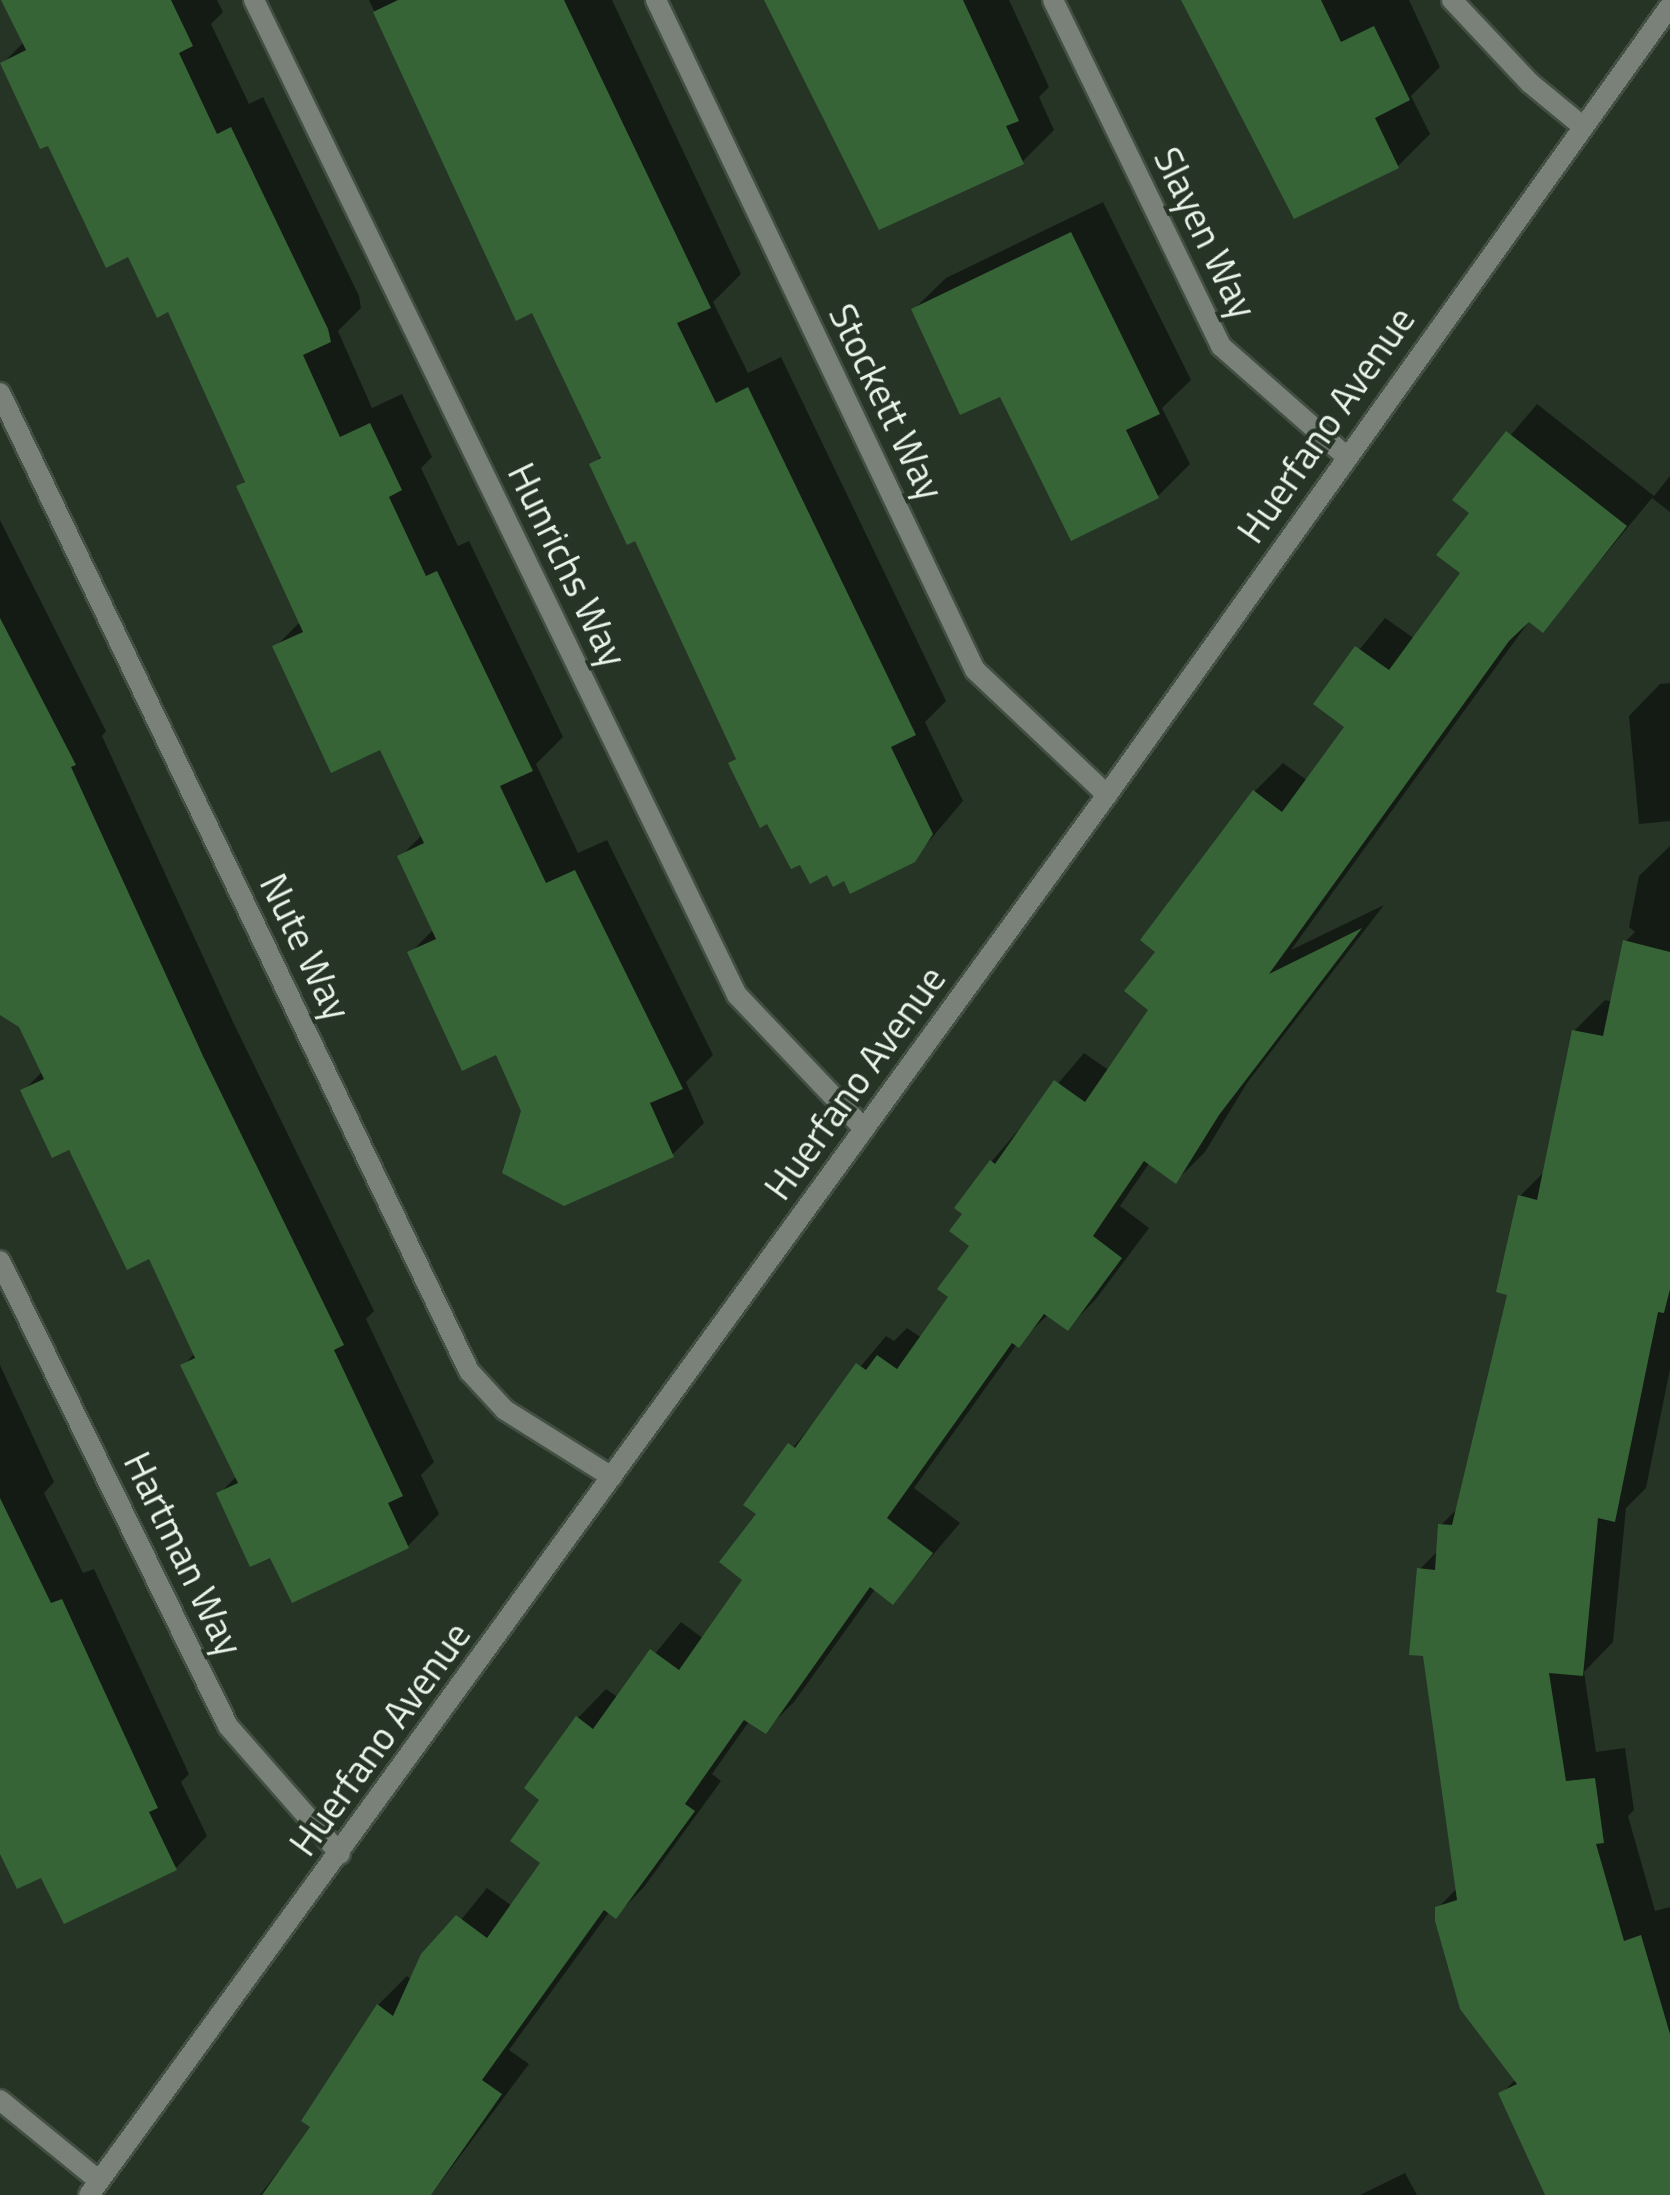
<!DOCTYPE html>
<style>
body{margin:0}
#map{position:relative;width:1670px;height:2195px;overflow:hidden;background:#263426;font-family:"Titillium Web",sans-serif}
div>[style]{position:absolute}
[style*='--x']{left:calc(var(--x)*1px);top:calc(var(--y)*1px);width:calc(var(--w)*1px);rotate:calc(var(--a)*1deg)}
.shadow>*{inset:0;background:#0007}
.building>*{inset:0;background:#366437}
.roads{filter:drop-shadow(2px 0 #424f42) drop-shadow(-2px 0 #424f42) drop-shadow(0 2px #424f42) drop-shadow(0 -2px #424f42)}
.minor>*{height:20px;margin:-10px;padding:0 10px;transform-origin:10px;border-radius:10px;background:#7a8179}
.tertiary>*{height:20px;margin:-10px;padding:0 10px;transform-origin:10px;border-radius:10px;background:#7a8179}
span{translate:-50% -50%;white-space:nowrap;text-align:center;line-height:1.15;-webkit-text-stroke:8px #263426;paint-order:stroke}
.street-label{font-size:38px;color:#ebf4eb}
</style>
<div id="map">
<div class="shadow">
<i style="clip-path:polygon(4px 0,217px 0,223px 12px,211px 24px,249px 104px,263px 97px,359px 296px,361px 308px,338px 331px,372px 408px,402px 394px,432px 457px,421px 468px,458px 546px,469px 541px,563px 737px,536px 764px,578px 853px,607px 840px,713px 1055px,686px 1082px,704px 1123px,672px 1155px,524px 1111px,497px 1052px,410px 953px,434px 929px,400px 857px,423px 834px,382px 747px,275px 647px,301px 621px,239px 487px,247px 479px,169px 309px,49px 142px,3px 63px,24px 42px)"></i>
<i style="clip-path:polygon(369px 0,612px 0,741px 274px,713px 302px,748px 373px,781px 357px,946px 701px,925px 722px,963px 801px,913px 860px,845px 878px,801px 861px,731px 763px,738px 756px,637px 538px,592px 465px,602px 455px,534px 310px,518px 317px)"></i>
<i style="clip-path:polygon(766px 0,1009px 0,1049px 87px,1039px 97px,1054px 130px,1022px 162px,827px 126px)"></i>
<i style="clip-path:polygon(1187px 0,1409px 0,1440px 67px,1411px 96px,1430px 134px,1398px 166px,1295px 216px)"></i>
<i style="clip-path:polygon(1103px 202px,1191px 380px,1162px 408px,1190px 464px,1158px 496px,1001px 393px,914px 309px,946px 278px)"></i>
<i style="clip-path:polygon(1537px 404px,1654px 496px,1670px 476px,1670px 512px,1652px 498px,1543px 630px,1530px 620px,1291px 950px,1384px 905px,1247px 1083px,1205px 1152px,1176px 1181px,1150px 1162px,1120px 1206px,1149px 1228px,1096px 1299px,1068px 1328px,1049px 1314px,1017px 1344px,914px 1488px,960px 1523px,893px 1602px,876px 1588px,794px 1702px,765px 1731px,750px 1720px,712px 1774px,721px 1781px,644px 1887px,616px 1916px,610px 1911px,509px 2050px,529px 2064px,431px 2195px,260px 2195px,313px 2126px,378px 2005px,407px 1976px,412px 1980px,487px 1888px,512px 1906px,543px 1862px,543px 1799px,578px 1718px,606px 1689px,619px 1698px,681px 1622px,704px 1639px,746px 1580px,759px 1513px,746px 1504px,886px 1336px,894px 1341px,907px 1328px,922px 1338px,951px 1297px,972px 1245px,965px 1213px,992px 1161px,1084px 1053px,1110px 1071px,1152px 1009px,1159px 951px,1255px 791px,1283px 763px,1308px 781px,1348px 726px,1316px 703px,1385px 618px,1415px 639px,1463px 572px,1473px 512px,1456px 500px)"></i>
<i style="clip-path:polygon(0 520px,106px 731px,102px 736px,234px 1024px,374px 1311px,366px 1319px,434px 1462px,421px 1475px,439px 1514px,408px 1546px,271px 1554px,219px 1494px,237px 1476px,183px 1366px,195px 1353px,150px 1256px,23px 1091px,43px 1071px,20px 1025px,0 1012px)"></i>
<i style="clip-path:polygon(1670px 683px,1670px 821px,1639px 824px,1629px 716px,1660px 684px)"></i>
<i style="clip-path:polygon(1670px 846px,1670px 1369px,1646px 1488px,1626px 1508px,1613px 1642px,1584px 1672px,1596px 1752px,1625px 1748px,1634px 1810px,1628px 1816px,1655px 1911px,1670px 1907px,1670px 2195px,1545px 2195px,1501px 2094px,1516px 2079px,1438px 1908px,1457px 1888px,1419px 1570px,1439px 1550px,1441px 1525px,1459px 1507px,1510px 1293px,1520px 1196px,1545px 1171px,1574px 1031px,1605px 1000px,1613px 1002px,1625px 942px,1635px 932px,1629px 927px,1639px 876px)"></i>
<i style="clip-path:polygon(0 1365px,54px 1482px,44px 1493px,83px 1573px,94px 1569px,189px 1774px,181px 1782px,207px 1836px,176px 1868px,42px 1875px,0 1851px)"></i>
<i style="clip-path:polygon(1405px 2173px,1417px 2195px,1360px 2195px)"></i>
</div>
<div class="building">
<i style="clip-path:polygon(1px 0,171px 0,193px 46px,179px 53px,217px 134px,231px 127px,328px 329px,331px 342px,303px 355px,340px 437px,370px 423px,402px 490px,389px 497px,426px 576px,437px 571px,533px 771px,500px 786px,546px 883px,575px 870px,683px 1089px,650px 1103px,674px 1157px,564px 1206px,502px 1173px,521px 1111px,496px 1055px,462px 1071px,407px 952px,436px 939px,397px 856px,424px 843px,380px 750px,331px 773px,272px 646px,303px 632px,236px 486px,245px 482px,168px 312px,157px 318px,128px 257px,106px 268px,48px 146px,40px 149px,0 63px,26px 50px)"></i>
<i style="clip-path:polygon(398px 0,564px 0,711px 308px,677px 323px,716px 403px,748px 387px,916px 735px,891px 747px,933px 834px,915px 862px,850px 894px,844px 881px,833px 887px,827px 875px,810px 884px,800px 865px,791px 869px,767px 824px,760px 828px,728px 763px,736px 759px,635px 541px,627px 545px,589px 464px,601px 458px,532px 313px,516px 321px,373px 12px)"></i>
<i style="clip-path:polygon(764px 0,963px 0,1019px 121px,1006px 126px,1024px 164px,879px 230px)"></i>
<i style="clip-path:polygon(1181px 0,1321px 0,1341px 42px,1374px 26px,1410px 100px,1375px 118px,1399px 168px,1294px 219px)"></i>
<i style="clip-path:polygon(1071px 232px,1160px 414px,1126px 430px,1159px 498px,1071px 541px,1000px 397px,960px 415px,911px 309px)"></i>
<i style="clip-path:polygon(1506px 431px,1627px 526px,1543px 633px,1529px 622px,1509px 641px,1269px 974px,1362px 928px,1219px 1115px,1176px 1184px,1144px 1161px,1093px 1236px,1122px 1258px,1068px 1331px,1044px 1314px,1019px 1348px,1012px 1343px,887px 1518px,933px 1553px,893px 1605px,870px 1587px,766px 1734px,744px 1720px,685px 1804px,695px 1811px,616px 1919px,604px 1910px,482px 2080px,502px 2094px,431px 2195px,262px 2195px,310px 2127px,301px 2121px,377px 2004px,393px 2016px,421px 1954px,456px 1915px,487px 1938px,540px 1863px,510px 1841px,539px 1800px,524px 1788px,576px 1716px,593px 1729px,650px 1649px,679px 1670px,742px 1580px,719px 1562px,756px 1514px,743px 1505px,788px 1443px,795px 1448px,856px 1363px,866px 1370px,877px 1355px,897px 1369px,948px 1297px,937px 1289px,969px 1246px,949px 1231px,962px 1214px,954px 1208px,990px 1160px,995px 1164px,1054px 1080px,1085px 1102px,1148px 1010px,1124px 991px,1155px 952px,1140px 940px,1253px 790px,1282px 812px,1344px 727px,1313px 704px,1355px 646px,1389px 670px,1460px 573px,1436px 555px,1469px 513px,1452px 500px)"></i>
<i style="clip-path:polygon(0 618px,76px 765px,71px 767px,203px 1056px,344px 1345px,334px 1350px,403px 1496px,388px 1503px,409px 1548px,292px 1603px,270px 1558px,250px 1567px,216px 1493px,238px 1483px,180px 1365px,195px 1358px,149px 1259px,127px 1270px,69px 1150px,52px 1158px,20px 1090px,44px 1079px,19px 1027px,0 1015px)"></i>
<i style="clip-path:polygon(1623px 940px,1670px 952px,1670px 1289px,1664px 1313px,1658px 1312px,1615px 1522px,1598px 1518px,1583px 1676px,1549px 1673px,1566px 1781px,1595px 1778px,1604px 1843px,1596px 1844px,1624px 1941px,1641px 1935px,1670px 2034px,1670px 2195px,1545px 2195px,1498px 2093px,1517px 2084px,1460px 2009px,1435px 1921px,1435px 1907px,1457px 1900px,1423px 1656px,1409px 1655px,1417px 1568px,1435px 1570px,1438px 1524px,1452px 1525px,1507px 1295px,1496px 1292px,1518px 1195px,1537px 1200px,1572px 1030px,1603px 1036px)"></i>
<i style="clip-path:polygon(0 1498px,51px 1603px,62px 1599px,158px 1808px,149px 1812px,177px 1870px,64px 1924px,41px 1878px,17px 1889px,0 1854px)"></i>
</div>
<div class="roads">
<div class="minor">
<i style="--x:254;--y:0;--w:1106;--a:64.11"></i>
<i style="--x:737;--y:995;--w:185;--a:46.5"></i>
<i style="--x:656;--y:0;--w:742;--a:64.54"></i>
<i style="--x:975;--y:670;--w:182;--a:43.4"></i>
<i style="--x:1053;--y:0;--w:385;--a:64.1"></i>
<i style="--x:1221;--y:346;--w:168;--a:41.4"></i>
<i style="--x:1452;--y:0;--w:114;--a:46.8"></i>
<i style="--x:1530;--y:83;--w:66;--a:39.5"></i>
<i style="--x:0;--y:393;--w:1085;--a:64.38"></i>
<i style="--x:469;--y:1371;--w:53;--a:47.3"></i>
<i style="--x:505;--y:1410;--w:126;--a:32.1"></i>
<i style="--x:0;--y:1261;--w:518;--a:63.88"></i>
<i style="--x:228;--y:1726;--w:170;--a:48.8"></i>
<i style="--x:0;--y:2100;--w:127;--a:39.2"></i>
</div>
<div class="tertiary">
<i style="--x:89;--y:2195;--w:1731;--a:-53.98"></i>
<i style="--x:1107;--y:795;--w:969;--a:-54.49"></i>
</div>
</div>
<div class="street-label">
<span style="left:1205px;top:233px;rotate:64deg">Slayen Way</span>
<span style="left:886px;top:402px;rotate:64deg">Stockett Way</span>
<span style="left:1326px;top:425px;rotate:-55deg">Huerfano Avenue</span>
<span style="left:567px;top:565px;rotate:64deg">Hunrichs Way</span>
<span style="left:305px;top:947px;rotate:64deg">Nute Way</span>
<span style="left:855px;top:1083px;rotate:-54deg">Huerfano Avenue</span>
<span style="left:183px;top:1554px;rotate:64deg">Hartman Way</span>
<span style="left:380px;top:1739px;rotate:-54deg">Huerfano Avenue</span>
</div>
</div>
